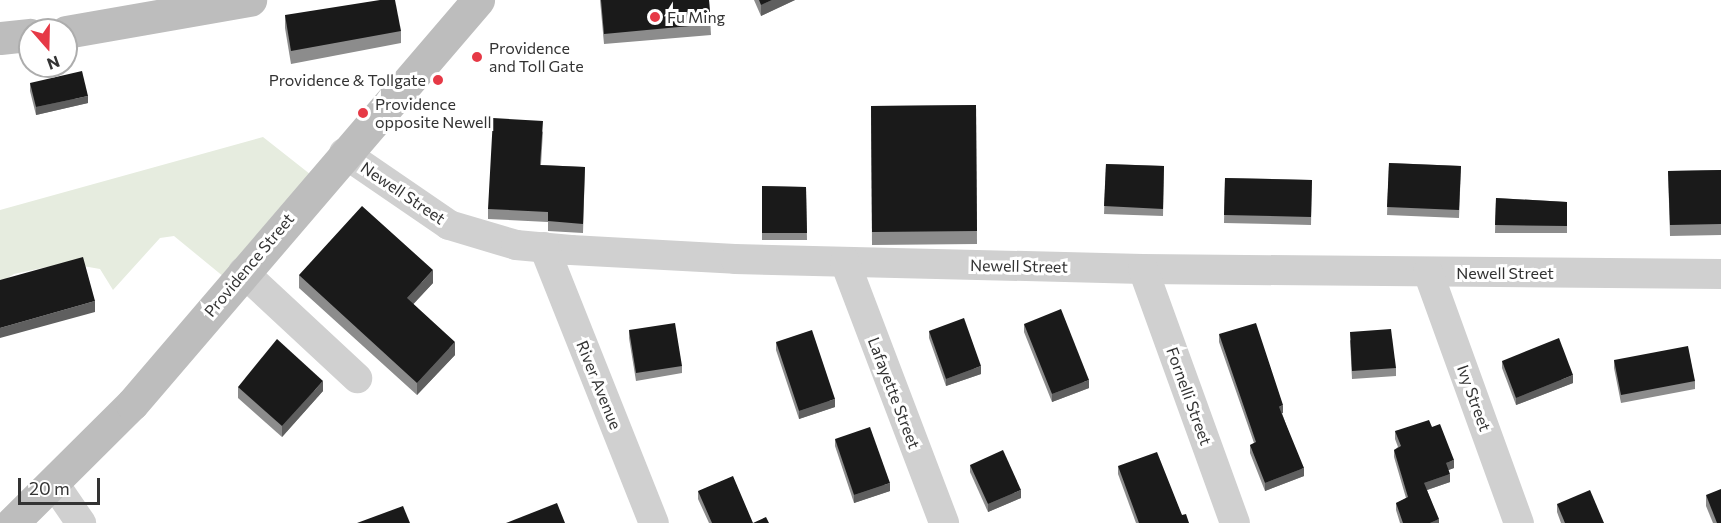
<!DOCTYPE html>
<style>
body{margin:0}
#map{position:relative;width:1721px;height:523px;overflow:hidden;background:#fff;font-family:Commissioner,sans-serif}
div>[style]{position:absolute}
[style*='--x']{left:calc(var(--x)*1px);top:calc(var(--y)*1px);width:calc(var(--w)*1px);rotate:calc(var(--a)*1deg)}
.green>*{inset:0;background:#e6ecdf}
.street>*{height:30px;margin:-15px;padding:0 15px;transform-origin:15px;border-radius:15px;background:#d0d0d0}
.secondary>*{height:33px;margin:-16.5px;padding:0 16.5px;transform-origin:16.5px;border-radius:16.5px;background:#bdbdbd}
.wall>*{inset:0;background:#8c8c8c}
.shaded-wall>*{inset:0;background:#5f5f5f}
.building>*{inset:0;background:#1a1a1a}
.dots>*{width:16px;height:16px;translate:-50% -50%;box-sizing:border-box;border:3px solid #fff;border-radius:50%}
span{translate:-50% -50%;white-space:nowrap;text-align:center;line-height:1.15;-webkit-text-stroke:6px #fff;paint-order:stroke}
.poi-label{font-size:16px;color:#333}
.left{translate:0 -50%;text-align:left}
.right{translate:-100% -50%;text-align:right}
.street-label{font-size:16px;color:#333}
.north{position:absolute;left:18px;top:18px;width:60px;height:60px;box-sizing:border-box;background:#fff;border:2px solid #adadad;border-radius:50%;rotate:160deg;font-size:16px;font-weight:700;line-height:24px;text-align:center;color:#333}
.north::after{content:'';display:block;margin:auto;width:21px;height:27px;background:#e63946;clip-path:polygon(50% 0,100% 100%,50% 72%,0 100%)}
.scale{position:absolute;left:18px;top:478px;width:82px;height:27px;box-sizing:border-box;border:3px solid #333;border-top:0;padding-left:8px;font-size:18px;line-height:21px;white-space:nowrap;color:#333;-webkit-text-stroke:4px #fff;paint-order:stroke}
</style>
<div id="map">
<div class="green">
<i style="clip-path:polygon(263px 137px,315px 178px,224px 277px,174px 236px,160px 238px,113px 290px,100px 269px,66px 263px,14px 274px,0 283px,0 210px)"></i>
</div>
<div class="street">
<i style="--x:344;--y:153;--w:127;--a:34.4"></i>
<i style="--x:449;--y:225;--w:70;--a:16.6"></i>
<i style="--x:516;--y:245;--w:55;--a:5.2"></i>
<i style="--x:571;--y:250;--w:164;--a:3.1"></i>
<i style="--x:735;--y:259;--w:408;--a:1.4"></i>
<i style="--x:1143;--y:269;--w:578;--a:0.5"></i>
<i style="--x:544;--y:247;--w:297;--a:68.3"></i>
<i style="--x:845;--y:262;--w:279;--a:69.2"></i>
<i style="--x:1143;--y:269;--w:270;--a:70.1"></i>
<i style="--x:243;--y:272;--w:156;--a:42.9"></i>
<i style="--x:1428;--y:272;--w:267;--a:70.1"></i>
<i style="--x:53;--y:482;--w:50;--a:55.7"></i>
</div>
<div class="secondary">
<i style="--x:66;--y:32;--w:187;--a:-9.9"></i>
<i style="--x:0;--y:38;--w:30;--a:-6"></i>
<i style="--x:12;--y:523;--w:169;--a:-44.8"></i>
<i style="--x:132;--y:404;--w:532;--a:-49.42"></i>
</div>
<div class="wall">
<i style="clip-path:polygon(600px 0,709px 0,711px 35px,604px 44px)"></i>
<i style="clip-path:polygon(754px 0,795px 0,761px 16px)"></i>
<i style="clip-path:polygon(285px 15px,401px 31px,401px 43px,291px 64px,285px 28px)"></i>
<i style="clip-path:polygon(30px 83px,88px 103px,36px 115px,30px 91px)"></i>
<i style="clip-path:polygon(976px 105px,977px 244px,872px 245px,871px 106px)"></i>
<i style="clip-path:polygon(543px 131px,541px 165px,585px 167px,583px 233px,548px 231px,548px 222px,488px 219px,488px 209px)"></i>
<i style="clip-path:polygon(1389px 163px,1461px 166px,1459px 218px,1387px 215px)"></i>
<i style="clip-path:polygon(1106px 164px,1164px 166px,1163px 216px,1104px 214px)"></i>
<i style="clip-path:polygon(1721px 170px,1721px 235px,1670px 236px,1668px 171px)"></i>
<i style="clip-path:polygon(1225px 178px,1312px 180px,1311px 225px,1224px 223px)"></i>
<i style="clip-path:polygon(762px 186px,806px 187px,807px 240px,762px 240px)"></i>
<i style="clip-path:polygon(1496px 198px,1567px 202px,1567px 233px,1495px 233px)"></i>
<i style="clip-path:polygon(299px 275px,433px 283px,413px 304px,455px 355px,417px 395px,299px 288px)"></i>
<i style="clip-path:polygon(1024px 324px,1089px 388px,1052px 402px,1024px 332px)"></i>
<i style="clip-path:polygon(629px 330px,682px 366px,682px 373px,636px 381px,629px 338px)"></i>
<i style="clip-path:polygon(929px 331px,981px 374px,946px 386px,929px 338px)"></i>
<i style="clip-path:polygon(1219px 334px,1283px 413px,1282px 413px,1304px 476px,1265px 491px,1250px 453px,1250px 445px,1254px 443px,1219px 342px)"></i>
<i style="clip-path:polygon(1350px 340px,1396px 368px,1396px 376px,1352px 379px)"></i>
<i style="clip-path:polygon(776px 342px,835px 407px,799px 419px,776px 350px)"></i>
<i style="clip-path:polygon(1614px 360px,1695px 381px,1695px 389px,1621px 403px,1614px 368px)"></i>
<i style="clip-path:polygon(1502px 361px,1573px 383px,1516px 405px,1502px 368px)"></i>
<i style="clip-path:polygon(238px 387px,323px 391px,282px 437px,238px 398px)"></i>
<i style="clip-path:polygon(1432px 427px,1454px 468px,1448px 470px,1450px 482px,1427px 490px,1439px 523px,1400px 523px,1396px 510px,1396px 503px,1406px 498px,1394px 457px,1394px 450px,1398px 447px,1395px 439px,1395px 431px)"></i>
<i style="clip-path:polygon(835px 439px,890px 491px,854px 503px,835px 446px)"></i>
<i style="clip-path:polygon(970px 465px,1021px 498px,988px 512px,970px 472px)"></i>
<i style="clip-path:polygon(1118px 466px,1182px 515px,1189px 523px,1136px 523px,1118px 474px)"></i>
<i style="clip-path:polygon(698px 491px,753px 523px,769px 523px,709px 523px,698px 499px)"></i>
<i style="clip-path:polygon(1706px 495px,1721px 523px,1713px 523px,1706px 506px)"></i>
<i style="clip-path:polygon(1557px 504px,1604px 523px,1561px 523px,1557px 512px)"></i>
</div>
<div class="shaded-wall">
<i style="clip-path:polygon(772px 0,795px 0,761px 16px,761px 5px)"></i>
<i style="clip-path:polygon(88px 96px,88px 103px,36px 115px,36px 107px)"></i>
<i style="clip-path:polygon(433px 270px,433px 283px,407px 311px,407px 298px)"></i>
<i style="clip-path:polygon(95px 301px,95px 312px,0 338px,0 328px)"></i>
<i style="clip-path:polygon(455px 342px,455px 355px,417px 395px,417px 383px)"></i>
<i style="clip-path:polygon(981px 366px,981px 374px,946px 386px,946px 379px)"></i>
<i style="clip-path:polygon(1573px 375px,1573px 383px,1516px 405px,1516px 398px)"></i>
<i style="clip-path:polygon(1089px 380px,1089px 388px,1052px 402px,1052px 394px)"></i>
<i style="clip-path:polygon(323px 381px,323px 391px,282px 437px,282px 426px)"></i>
<i style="clip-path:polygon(835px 399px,835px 407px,799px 419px,799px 411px)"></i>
<i style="clip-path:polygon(1283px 405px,1283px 413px,1279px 414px,1279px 407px)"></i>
<i style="clip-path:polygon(1454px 460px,1454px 468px,1446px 471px,1446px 463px)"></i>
<i style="clip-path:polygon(1304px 468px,1304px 476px,1265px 491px,1265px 483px)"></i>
<i style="clip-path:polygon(1450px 474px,1450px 482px,1424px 491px,1424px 483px)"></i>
<i style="clip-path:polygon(890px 483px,890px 491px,854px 503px,854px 495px)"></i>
<i style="clip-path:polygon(1021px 490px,1021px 498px,988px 512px,988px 504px)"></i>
<i style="clip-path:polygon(1439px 519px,1439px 523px,1430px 523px)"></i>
</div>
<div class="building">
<i style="clip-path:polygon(380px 0,395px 0,401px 31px,291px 51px,285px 15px)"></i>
<i style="clip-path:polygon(601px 0,709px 0,711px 24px,604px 34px)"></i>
<i style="clip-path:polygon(759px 0,772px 0,761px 5px)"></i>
<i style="clip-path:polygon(82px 71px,88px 96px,36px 107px,30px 83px)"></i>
<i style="clip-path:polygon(976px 105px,977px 231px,872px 232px,871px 106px)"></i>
<i style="clip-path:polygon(493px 118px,543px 121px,540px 165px,585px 167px,583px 224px,548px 221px,548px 212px,488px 209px)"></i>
<i style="clip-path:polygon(1389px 163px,1461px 166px,1459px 210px,1387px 207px)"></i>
<i style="clip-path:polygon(1106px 164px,1164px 166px,1163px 209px,1104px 206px)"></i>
<i style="clip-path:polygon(1721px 170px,1721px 224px,1670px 225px,1668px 171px)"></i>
<i style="clip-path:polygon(1225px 178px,1312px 180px,1311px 217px,1224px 215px)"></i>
<i style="clip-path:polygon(762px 186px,806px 187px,807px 233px,762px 233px)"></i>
<i style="clip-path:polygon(1496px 198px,1567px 202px,1567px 226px,1495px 225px)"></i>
<i style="clip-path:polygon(362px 206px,433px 270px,407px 298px,455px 342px,417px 383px,299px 275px)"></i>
<i style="clip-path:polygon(83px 257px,95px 301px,0 328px,0 280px)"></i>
<i style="clip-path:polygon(1061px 309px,1089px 380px,1052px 394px,1024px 324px)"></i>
<i style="clip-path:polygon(964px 318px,981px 366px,946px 379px,929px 331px)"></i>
<i style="clip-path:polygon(675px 323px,682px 366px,636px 373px,629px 330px)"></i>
<i style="clip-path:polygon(1256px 323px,1283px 405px,1279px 407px,1304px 468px,1265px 483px,1250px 445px,1256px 442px,1219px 334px)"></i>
<i style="clip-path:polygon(1391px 329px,1396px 368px,1352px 371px,1350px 332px)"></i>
<i style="clip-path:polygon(812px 330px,835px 399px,799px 411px,776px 342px)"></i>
<i style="clip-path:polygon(1559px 338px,1573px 375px,1516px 398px,1502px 361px)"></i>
<i style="clip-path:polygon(277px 339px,323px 381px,282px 426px,238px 387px)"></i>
<i style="clip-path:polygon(1688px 346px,1695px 381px,1621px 395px,1614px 360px)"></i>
<i style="clip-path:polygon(1429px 420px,1432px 427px,1440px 424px,1454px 460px,1446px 463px,1450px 474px,1424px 483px,1439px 519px,1430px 523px,1403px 523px,1396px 503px,1408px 497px,1394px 450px,1401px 446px,1395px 431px)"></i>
<i style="clip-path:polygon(870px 427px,890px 483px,854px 495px,835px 439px)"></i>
<i style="clip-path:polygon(1003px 450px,1021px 490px,988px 504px,970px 465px)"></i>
<i style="clip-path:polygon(1157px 452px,1182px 515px,1186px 514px,1189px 523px,1139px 523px,1118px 466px)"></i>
<i style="clip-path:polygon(733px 476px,753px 523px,766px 517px,769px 523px,712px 523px,698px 491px)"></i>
<i style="clip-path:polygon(1721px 489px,1721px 523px,1717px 523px,1706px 495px)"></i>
<i style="clip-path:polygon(1590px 490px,1604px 523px,1565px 523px,1557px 504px)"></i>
<i style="clip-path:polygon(557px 503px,565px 523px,506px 523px)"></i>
<i style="clip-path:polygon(403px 506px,410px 523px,357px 523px)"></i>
</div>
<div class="dots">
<i style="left:655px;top:17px;background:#e63946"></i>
<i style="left:477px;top:57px;background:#e63946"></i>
<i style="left:438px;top:80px;background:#e63946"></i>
<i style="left:363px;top:113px;background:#e63946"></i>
</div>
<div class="poi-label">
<span class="left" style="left:667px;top:17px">Fu Ming</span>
<span class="left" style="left:489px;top:57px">Providence<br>and Toll Gate</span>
<span class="right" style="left:426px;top:80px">Providence &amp; Tollgate</span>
<span class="left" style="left:375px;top:113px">Providence<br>opposite Newell</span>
</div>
<div class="street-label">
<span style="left:403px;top:193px;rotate:34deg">Newell Street</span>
<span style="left:249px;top:265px;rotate:-50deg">Providence Street</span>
<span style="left:1019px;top:266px;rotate:1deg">Newell Street</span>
<span style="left:1505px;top:273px">Newell Street</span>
<span style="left:599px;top:385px;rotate:68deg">River Avenue</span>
<span style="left:894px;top:393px;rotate:69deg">Lafayette Street</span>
<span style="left:1189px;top:396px;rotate:70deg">Fornelli Street</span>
<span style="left:1474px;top:398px;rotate:70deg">Ivy Street</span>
</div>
<div class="north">N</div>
<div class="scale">20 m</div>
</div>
